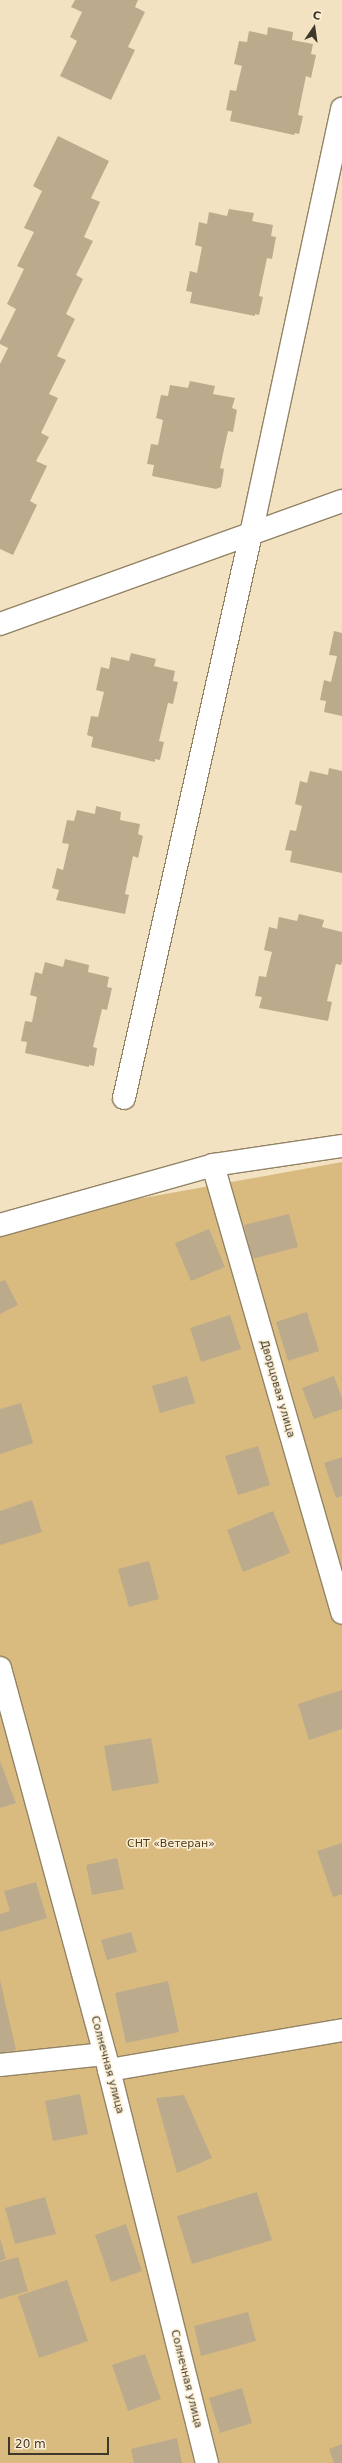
<!DOCTYPE html>
<meta charset="utf-8">
<style>
body{margin:0}
#map{position:relative;width:342px;height:2463px;overflow:hidden;background:#f3e2c2;font-family:"DejaVu Sans",sans-serif}
div>[style]{position:absolute}
[style*='--x']{left:calc(var(--x)*1px);top:calc(var(--y)*1px);width:calc(var(--w)*1px);rotate:calc(var(--a)*1deg)}
.green>*{inset:0;background:#d9bb80}
.building>*{inset:0;background:#bbab8c}
.roads{filter:drop-shadow(1px 0 #938365) drop-shadow(-1px 0 #938365) drop-shadow(0 1px #938365) drop-shadow(0 -1px #938365)}
.minor>*{height:22px;margin:-11px;padding:0 11px;transform-origin:11px;border-radius:11px;background:#fff}
span{translate:-50% -50%;white-space:nowrap;text-align:center;line-height:1.15;-webkit-text-stroke:3px #fdf0d6;paint-order:stroke}
.street-label{font-size:11px;color:#3e382b}
.park-label{font-size:11px;color:#4e3d1b}
.north{position:absolute;left:294px;top:8px;width:40px;height:40px;-webkit-text-stroke:3px #fdf0d6;paint-order:stroke;rotate:13deg;font-size:11px;font-weight:700;line-height:16px;text-align:center;color:#3e382b}
.north::after{content:'';display:block;margin:auto;width:14px;height:18px;background:#3e382b;clip-path:polygon(50% 0,100% 100%,50% 72%,0 100%)}
.scale{position:absolute;left:8px;top:2437px;width:101px;height:18px;box-sizing:border-box;border:2px solid #3e382b;border-top:0;padding-left:5px;font-size:12px;line-height:14px;white-space:nowrap;color:#3e382b;-webkit-text-stroke:3px #fdf0d6;paint-order:stroke}
</style>
<div id="map">
<div class="green">
<i style="clip-path:polygon(342px 1162px,342px 2463px,0 2463px,0 1224px)"></i>
</div>
<div class="building">
<i style="clip-path:polygon(75px 0,138px 0,135px 7px,145px 12px,128px 47px,135px 50px,111px 100px,60px 76px,77px 41px,70px 37px,82px 12px,71px 7px)"></i>
<i style="clip-path:polygon(268px 27px,293px 32px,292px 40px,313px 44px,311px 54px,316px 55px,311px 78px,306px 76px,298px 115px,303px 116px,299px 134px,295px 133px,294px 135px,230px 121px,232px 111px,226px 110px,230px 90px,236px 91px,242px 66px,234px 64px,239px 41px,247px 42px,249px 31px,267px 35px)"></i>
<i style="clip-path:polygon(58px 136px,109px 161px,91px 198px,100px 202px,84px 237px,93px 241px,76px 275px,83px 279px,66px 314px,75px 319px,57px 356px,66px 360px,49px 394px,58px 398px,41px 433px,49px 437px,36px 461px,47px 466px,30px 501px,37px 505px,13px 555px,0 549px,0 364px,8px 348px,0 344px,0 341px,16px 309px,7px 304px,24px 269px,17px 266px,34px 232px,24px 228px,42px 191px,33px 186px)"></i>
<i style="clip-path:polygon(229px 209px,254px 213px,252px 221px,273px 225px,271px 236px,276px 237px,272px 259px,267px 258px,259px 296px,263px 297px,259px 315px,255px 314px,255px 316px,190px 303px,192px 292px,186px 291px,190px 271px,197px 273px,202px 247px,195px 245px,199px 222px,207px 224px,209px 212px,227px 216px)"></i>
<i style="clip-path:polygon(190px 381px,215px 386px,213px 394px,235px 398px,232px 408px,237px 410px,233px 432px,228px 431px,220px 468px,224px 469px,221px 487px,216px 489px,152px 476px,154px 465px,147px 464px,151px 444px,158px 445px,163px 420px,156px 418px,161px 395px,168px 396px,170px 385px,188px 388px)"></i>
<i style="clip-path:polygon(334px 631px,342px 633px,342px 716px,324px 712px,326px 701px,320px 700px,324px 680px,331px 682px,337px 656px,329px 655px)"></i>
<i style="clip-path:polygon(131px 653px,156px 659px,154px 666px,175px 671px,173px 681px,178px 682px,173px 704px,168px 703px,159px 741px,164px 742px,160px 760px,155px 759px,155px 762px,91px 747px,93px 737px,87px 735px,91px 716px,98px 717px,104px 692px,96px 690px,101px 667px,109px 669px,111px 657px,129px 661px)"></i>
<i style="clip-path:polygon(329px 768px,342px 771px,342px 873px,290px 862px,292px 851px,285px 850px,290px 830px,296px 831px,302px 806px,295px 804px,300px 781px,307px 783px,310px 771px,328px 775px)"></i>
<i style="clip-path:polygon(96px 806px,121px 812px,120px 820px,140px 824px,138px 834px,143px 836px,138px 858px,133px 856px,125px 894px,129px 895px,125px 914px,56px 900px,59px 890px,52px 888px,57px 868px,63px 870px,69px 844px,62px 843px,67px 820px,74px 821px,77px 810px,95px 814px)"></i>
<i style="clip-path:polygon(299px 914px,324px 920px,322px 927px,342px 932px,342px 961px,341px 965px,336px 964px,327px 1001px,332px 1002px,328px 1021px,259px 1008px,262px 997px,255px 996px,259px 976px,266px 977px,272px 952px,264px 950px,269px 927px,277px 929px,279px 917px,297px 921px)"></i>
<i style="clip-path:polygon(65px 959px,89px 965px,88px 972px,109px 977px,107px 987px,112px 988px,107px 1010px,102px 1009px,93px 1047px,97px 1048px,94px 1066px,89px 1065px,89px 1067px,25px 1053px,27px 1042px,21px 1041px,25px 1021px,32px 1022px,37px 997px,30px 995px,35px 972px,42px 974px,45px 962px,63px 967px)"></i>
<i style="clip-path:polygon(289px 1214px,298px 1247px,252px 1259px,244px 1225px)"></i>
<i style="clip-path:polygon(209px 1229px,225px 1267px,191px 1281px,175px 1243px)"></i>
<i style="clip-path:polygon(5px 1280px,18px 1305px,0 1314px,0 1282px)"></i>
<i style="clip-path:polygon(307px 1312px,319px 1351px,288px 1361px,276px 1322px)"></i>
<i style="clip-path:polygon(230px 1315px,241px 1349px,201px 1362px,190px 1328px)"></i>
<i style="clip-path:polygon(187px 1376px,195px 1403px,160px 1413px,152px 1386px)"></i>
<i style="clip-path:polygon(334px 1376px,342px 1398px,342px 1409px,314px 1419px,302px 1388px)"></i>
<i style="clip-path:polygon(21px 1403px,33px 1443px,0 1454px,0 1409px)"></i>
<i style="clip-path:polygon(258px 1446px,270px 1485px,238px 1495px,225px 1456px)"></i>
<i style="clip-path:polygon(342px 1457px,342px 1496px,336px 1498px,324px 1463px)"></i>
<i style="clip-path:polygon(32px 1500px,42px 1532px,0 1545px,0 1511px)"></i>
<i style="clip-path:polygon(273px 1511px,290px 1553px,243px 1572px,227px 1530px)"></i>
<i style="clip-path:polygon(149px 1561px,159px 1599px,129px 1607px,118px 1569px)"></i>
<i style="clip-path:polygon(342px 1690px,342px 1729px,309px 1740px,298px 1704px)"></i>
<i style="clip-path:polygon(151px 1738px,159px 1783px,112px 1791px,104px 1746px)"></i>
<i style="clip-path:polygon(0 1761px,16px 1803px,0 1808px)"></i>
<i style="clip-path:polygon(342px 1843px,342px 1894px,333px 1897px,317px 1851px)"></i>
<i style="clip-path:polygon(117px 1858px,124px 1889px,92px 1895px,86px 1865px)"></i>
<i style="clip-path:polygon(36px 1882px,47px 1918px,0 1932px,0 1914px,10px 1911px,4px 1891px)"></i>
<i style="clip-path:polygon(131px 1932px,137px 1952px,107px 1960px,101px 1940px)"></i>
<i style="clip-path:polygon(0 1980px,16px 2050px,0 2053px)"></i>
<i style="clip-path:polygon(168px 1981px,179px 2032px,126px 2043px,115px 1993px)"></i>
<i style="clip-path:polygon(80px 2094px,88px 2134px,53px 2141px,45px 2101px)"></i>
<i style="clip-path:polygon(184px 2095px,212px 2158px,177px 2173px,156px 2098px)"></i>
<i style="clip-path:polygon(257px 2192px,272px 2240px,192px 2264px,177px 2216px)"></i>
<i style="clip-path:polygon(45px 2197px,56px 2234px,15px 2244px,5px 2208px)"></i>
<i style="clip-path:polygon(126px 2224px,142px 2271px,111px 2282px,95px 2235px)"></i>
<i style="clip-path:polygon(0 2238px,6px 2259px,0 2261px)"></i>
<i style="clip-path:polygon(18px 2257px,28px 2291px,0 2299px,0 2262px)"></i>
<i style="clip-path:polygon(67px 2280px,88px 2341px,39px 2358px,18px 2296px)"></i>
<i style="clip-path:polygon(248px 2312px,256px 2341px,201px 2356px,194px 2326px)"></i>
<i style="clip-path:polygon(145px 2354px,161px 2399px,128px 2411px,112px 2365px)"></i>
<i style="clip-path:polygon(242px 2388px,252px 2423px,220px 2433px,209px 2398px)"></i>
<i style="clip-path:polygon(177px 2438px,182px 2463px,134px 2463px,131px 2449px)"></i>
<i style="clip-path:polygon(342px 2444px,342px 2463px,334px 2463px,329px 2449px)"></i>
</div>
<div class="roads">
<div class="minor">
<i style="--x:0;--y:624;--w:363;--a:-19.8"></i>
<i style="--x:124;--y:1098;--w:578;--a:-77.31"></i>
<i style="--x:251;--y:534;--w:435;--a:-77.9"></i>
<i style="--x:213;--y:1165;--w:466;--a:73.9"></i>
<i style="--x:0;--y:1225;--w:221;--a:-15.7"></i>
<i style="--x:213;--y:1165;--w:130;--a:-8.4"></i>
<i style="--x:0;--y:1668;--w:417;--a:74.8"></i>
<i style="--x:109;--y:2070;--w:405;--a:76"></i>
<i style="--x:0;--y:2065;--w:105;--a:-6"></i>
<i style="--x:109;--y:2070;--w:236;--a:-9.7"></i>
</div>
</div>
<div class="street-label">
<span style="left:277px;top:1389px;rotate:74deg">Дворцовая улица</span>
<span style="left:107px;top:2065px;rotate:75deg">Солнечная улица</span>
<span style="left:186px;top:2379px;rotate:76deg">Солнечная улица</span>
</div>
<div class="park-label">
<span style="left:171px;top:1844px">СНТ «Ветеран»</span>
</div>
<div class="north">С</div>
<div class="scale">20 m</div>
</div>
